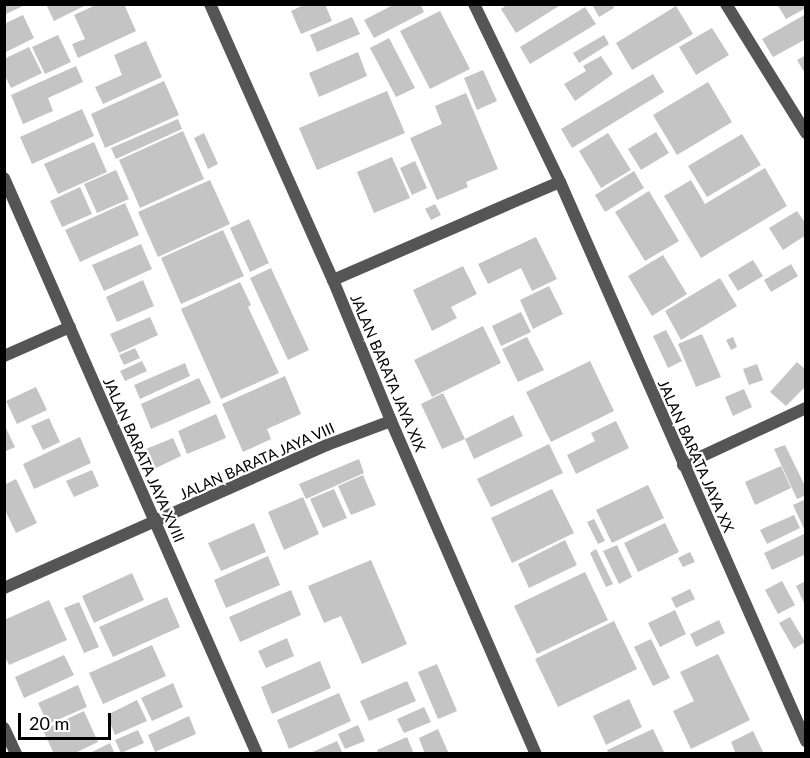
<!DOCTYPE html>
<style>
body{margin:0}
#map{position:relative;width:810px;height:758px;overflow:hidden;background:#fff;font-family:Lato,sans-serif}
div>[style]{position:absolute}
[style*='--x']{left:calc(var(--x)*1px);top:calc(var(--y)*1px);width:calc(var(--w)*1px);rotate:calc(var(--a)*1deg)}
.building>*{inset:0;background:#c4c4c4}
.minor>*{height:12px;margin:-6px;padding:0 6px;transform-origin:6px;border-radius:6px;background:#555}
.tertiary>*{height:12px;margin:-6px;padding:0 6px;transform-origin:6px;border-radius:6px;background:#555}
span{translate:-50% -50%;white-space:nowrap;text-align:center;line-height:1.15;-webkit-text-stroke:4.5px #fff;paint-order:stroke}
.street-label{font-size:15px;color:#000}
.frame{position:absolute;inset:0;border:6px solid #000;pointer-events:none}
.scale{position:absolute;left:18px;top:713px;width:93px;height:27px;box-sizing:border-box;border:3px solid #000;border-top:0;padding-left:8px;font-size:18px;line-height:21px;white-space:nowrap;color:#000;-webkit-text-stroke:4px #fff;paint-order:stroke}
</style>
<div id="map">
<div class="building">
<i style="clip-path:polygon(4px 4px,27px 4px,4px 15px)"></i>
<i style="clip-path:polygon(46px 4px,88px 4px,54px 21px)"></i>
<i style="clip-path:polygon(98px 4px,124px 4px,136px 31px,78px 58px,72px 44px,85px 39px,74px 15px)"></i>
<i style="clip-path:polygon(306px 4px,325px 4px,332px 21px,301px 34px,291px 11px)"></i>
<i style="clip-path:polygon(395px 4px,420px 4px,424px 12px,374px 38px,364px 20px)"></i>
<i style="clip-path:polygon(508px 4px,562px 4px,516px 33px,501px 9px)"></i>
<i style="clip-path:polygon(596px 4px,612px 4px,614px 8px,599px 17px,593px 6px)"></i>
<i style="clip-path:polygon(777px 4px,806px 4px,806px 8px,786px 19px)"></i>
<i style="clip-path:polygon(676px 6px,693px 34px,632px 70px,616px 43px)"></i>
<i style="clip-path:polygon(585px 7px,596px 24px,530px 64px,520px 47px)"></i>
<i style="clip-path:polygon(440px 11px,470px 69px,430px 89px,400px 31px)"></i>
<i style="clip-path:polygon(806px 14px,806px 39px,773px 57px,762px 39px)"></i>
<i style="clip-path:polygon(23px 15px,34px 38px,4px 53px,4px 24px)"></i>
<i style="clip-path:polygon(352px 17px,360px 34px,317px 52px,310px 35px)"></i>
<i style="clip-path:polygon(712px 28px,729px 55px,696px 75px,679px 47px)"></i>
<i style="clip-path:polygon(58px 35px,71px 62px,45px 74px,32px 47px)"></i>
<i style="clip-path:polygon(604px 35px,609px 44px,579px 63px,573px 53px)"></i>
<i style="clip-path:polygon(389px 38px,415px 88px,396px 97px,370px 48px)"></i>
<i style="clip-path:polygon(146px 41px,162px 77px,103px 104px,95px 87px,122px 75px,114px 55px)"></i>
<i style="clip-path:polygon(29px 47px,42px 73px,11px 88px,4px 74px,4px 59px)"></i>
<i style="clip-path:polygon(358px 52px,367px 76px,319px 97px,309px 73px)"></i>
<i style="clip-path:polygon(806px 55px,806px 75px,797px 60px)"></i>
<i style="clip-path:polygon(601px 56px,613px 74px,575px 101px,564px 84px,586px 71px,583px 66px)"></i>
<i style="clip-path:polygon(76px 66px,83px 82px,48px 98px,53px 111px,23px 124px,11px 95px)"></i>
<i style="clip-path:polygon(483px 70px,497px 101px,477px 110px,464px 78px)"></i>
<i style="clip-path:polygon(653px 74px,664px 92px,572px 148px,561px 129px)"></i>
<i style="clip-path:polygon(164px 81px,179px 115px,105px 148px,91px 114px)"></i>
<i style="clip-path:polygon(708px 82px,732px 122px,677px 155px,653px 115px)"></i>
<i style="clip-path:polygon(387px 91px,405px 133px,317px 170px,299px 128px)"></i>
<i style="clip-path:polygon(466px 93px,498px 169px,466px 182px,468px 187px,437px 200px,410px 138px,442px 124px,435px 106px)"></i>
<i style="clip-path:polygon(82px 109px,94px 136px,32px 164px,20px 137px)"></i>
<i style="clip-path:polygon(178px 119px,182px 129px,116px 159px,111px 148px)"></i>
<i style="clip-path:polygon(183px 131px,204px 179px,140px 208px,119px 160px)"></i>
<i style="clip-path:polygon(656px 132px,669px 153px,641px 170px,628px 149px)"></i>
<i style="clip-path:polygon(204px 133px,218px 164px,208px 169px,194px 138px)"></i>
<i style="clip-path:polygon(608px 133px,631px 170px,601px 188px,579px 151px)"></i>
<i style="clip-path:polygon(742px 134px,761px 165px,707px 197px,688px 166px)"></i>
<i style="clip-path:polygon(94px 142px,107px 172px,58px 194px,44px 164px)"></i>
<i style="clip-path:polygon(392px 157px,410px 198px,374px 213px,357px 172px)"></i>
<i style="clip-path:polygon(415px 161px,427px 188px,412px 195px,400px 168px)"></i>
<i style="clip-path:polygon(765px 168px,787px 206px,701px 258px,664px 196px,691px 180px,705px 204px)"></i>
<i style="clip-path:polygon(116px 170px,129px 199px,97px 213px,84px 184px)"></i>
<i style="clip-path:polygon(634px 171px,644px 188px,605px 212px,595px 195px)"></i>
<i style="clip-path:polygon(210px 180px,230px 224px,158px 257px,138px 212px)"></i>
<i style="clip-path:polygon(80px 187px,92px 214px,62px 227px,50px 201px)"></i>
<i style="clip-path:polygon(649px 191px,679px 241px,645px 261px,615px 212px)"></i>
<i style="clip-path:polygon(125px 203px,139px 235px,80px 262px,65px 230px)"></i>
<i style="clip-path:polygon(435px 204px,441px 215px,431px 220px,425px 209px)"></i>
<i style="clip-path:polygon(797px 211px,806px 224px,806px 235px,783px 250px,769px 228px)"></i>
<i style="clip-path:polygon(249px 219px,269px 263px,250px 272px,230px 228px)"></i>
<i style="clip-path:polygon(223px 230px,244px 276px,181px 304px,161px 258px)"></i>
<i style="clip-path:polygon(536px 237px,557px 279px,532px 291px,521px 268px,488px 284px,478px 264px)"></i>
<i style="clip-path:polygon(141px 244px,152px 269px,104px 291px,92px 265px)"></i>
<i style="clip-path:polygon(663px 255px,687px 294px,652px 316px,628px 276px)"></i>
<i style="clip-path:polygon(753px 260px,763px 276px,738px 291px,728px 275px)"></i>
<i style="clip-path:polygon(791px 264px,798px 276px,771px 292px,764px 280px)"></i>
<i style="clip-path:polygon(463px 266px,477px 294px,451px 307px,457px 318px,432px 331px,413px 290px)"></i>
<i style="clip-path:polygon(271px 268px,309px 350px,288px 360px,250px 278px)"></i>
<i style="clip-path:polygon(720px 278px,737px 306px,681px 340px,665px 311px)"></i>
<i style="clip-path:polygon(143px 280px,154px 306px,117px 322px,106px 297px)"></i>
<i style="clip-path:polygon(240px 282px,251px 305px,248px 307px,279px 373px,221px 399px,181px 309px)"></i>
<i style="clip-path:polygon(549px 286px,563px 314px,533px 329px,520px 300px)"></i>
<i style="clip-path:polygon(521px 312px,531px 332px,501px 346px,492px 326px)"></i>
<i style="clip-path:polygon(150px 317px,158px 335px,119px 353px,110px 334px)"></i>
<i style="clip-path:polygon(483px 326px,501px 363px,432px 397px,414px 360px)"></i>
<i style="clip-path:polygon(666px 330px,682px 361px,668px 368px,653px 336px)"></i>
<i style="clip-path:polygon(702px 334px,721px 377px,696px 387px,678px 344px)"></i>
<i style="clip-path:polygon(527px 337px,544px 370px,518px 382px,502px 349px)"></i>
<i style="clip-path:polygon(733px 337px,737px 347px,731px 350px,726px 340px)"></i>
<i style="clip-path:polygon(135px 348px,140px 358px,124px 365px,119px 355px)"></i>
<i style="clip-path:polygon(142px 361px,147px 371px,125px 381px,120px 371px)"></i>
<i style="clip-path:polygon(590px 361px,614px 411px,551px 442px,526px 392px)"></i>
<i style="clip-path:polygon(797px 362px,806px 370px,806px 386px,786px 406px,770px 392px)"></i>
<i style="clip-path:polygon(185px 363px,190px 376px,140px 399px,134px 385px)"></i>
<i style="clip-path:polygon(757px 364px,763px 380px,749px 385px,743px 369px)"></i>
<i style="clip-path:polygon(285px 376px,301px 414px,267px 429px,271px 439px,243px 452px,222px 404px)"></i>
<i style="clip-path:polygon(199px 378px,211px 403px,151px 429px,141px 404px)"></i>
<i style="clip-path:polygon(36px 387px,47px 410px,17px 424px,6px 401px)"></i>
<i style="clip-path:polygon(744px 389px,752px 407px,733px 416px,725px 397px)"></i>
<i style="clip-path:polygon(443px 393px,465px 439px,442px 449px,421px 404px)"></i>
<i style="clip-path:polygon(216px 414px,226px 438px,187px 454px,178px 431px)"></i>
<i style="clip-path:polygon(513px 415px,523px 436px,474px 459px,465px 439px)"></i>
<i style="clip-path:polygon(49px 418px,60px 442px,43px 450px,31px 426px)"></i>
<i style="clip-path:polygon(616px 421px,629px 448px,576px 474px,567px 455px,595px 441px,591px 433px)"></i>
<i style="clip-path:polygon(4px 424px,15px 447px,4px 452px)"></i>
<i style="clip-path:polygon(80px 437px,91px 463px,34px 489px,23px 464px)"></i>
<i style="clip-path:polygon(173px 438px,181px 456px,154px 469px,146px 449px)"></i>
<i style="clip-path:polygon(549px 444px,563px 473px,491px 507px,477px 479px)"></i>
<i style="clip-path:polygon(785px 445px,806px 488px,806px 495px,797px 499px,774px 449px)"></i>
<i style="clip-path:polygon(359px 459px,364px 473px,306px 499px,299px 484px)"></i>
<i style="clip-path:polygon(781px 466px,791px 488px,755px 505px,745px 482px)"></i>
<i style="clip-path:polygon(92px 470px,99px 486px,74px 497px,66px 481px)"></i>
<i style="clip-path:polygon(363px 475px,376px 505px,351px 515px,338px 486px)"></i>
<i style="clip-path:polygon(16px 479px,37px 523px,16px 533px,4px 508px,4px 485px)"></i>
<i style="clip-path:polygon(648px 485px,664px 518px,612px 543px,596px 510px)"></i>
<i style="clip-path:polygon(334px 489px,347px 518px,323px 528px,310px 499px)"></i>
<i style="clip-path:polygon(552px 489px,574px 533px,512px 563px,491px 518px)"></i>
<i style="clip-path:polygon(303px 497px,319px 534px,284px 550px,268px 512px)"></i>
<i style="clip-path:polygon(806px 499px,806px 533px,793px 505px)"></i>
<i style="clip-path:polygon(794px 515px,800px 528px,767px 544px,760px 530px)"></i>
<i style="clip-path:polygon(594px 519px,605px 541px,598px 544px,587px 522px)"></i>
<i style="clip-path:polygon(254px 523px,266px 552px,221px 571px,208px 543px)"></i>
<i style="clip-path:polygon(665px 523px,679px 552px,638px 572px,624px 543px)"></i>
<i style="clip-path:polygon(806px 533px,806px 554px,772px 570px,764px 553px)"></i>
<i style="clip-path:polygon(565px 540px,577px 565px,529px 588px,518px 564px)"></i>
<i style="clip-path:polygon(617px 545px,632px 577px,619px 584px,603px 551px)"></i>
<i style="clip-path:polygon(596px 549px,613px 584px,606px 587px,590px 553px)"></i>
<i style="clip-path:polygon(690px 552px,695px 562px,683px 567px,678px 558px)"></i>
<i style="clip-path:polygon(268px 556px,280px 585px,226px 608px,214px 580px)"></i>
<i style="clip-path:polygon(371px 560px,407px 644px,362px 664px,341px 616px,324px 623px,308px 586px)"></i>
<i style="clip-path:polygon(585px 572px,608px 620px,537px 654px,514px 606px)"></i>
<i style="clip-path:polygon(132px 573px,144px 600px,94px 623px,82px 596px)"></i>
<i style="clip-path:polygon(782px 581px,795px 605px,778px 614px,765px 590px)"></i>
<i style="clip-path:polygon(806px 581px,806px 607px,796px 586px)"></i>
<i style="clip-path:polygon(690px 589px,695px 599px,676px 608px,671px 598px)"></i>
<i style="clip-path:polygon(291px 590px,301px 615px,240px 642px,229px 617px)"></i>
<i style="clip-path:polygon(167px 597px,180px 627px,113px 657px,99px 627px)"></i>
<i style="clip-path:polygon(49px 600px,67px 640px,9px 665px,4px 655px,4px 620px)"></i>
<i style="clip-path:polygon(79px 602px,99px 647px,84px 653px,64px 608px)"></i>
<i style="clip-path:polygon(675px 610px,686px 634px,660px 647px,648px 623px)"></i>
<i style="clip-path:polygon(790px 617px,805px 642px,794px 649px,779px 623px)"></i>
<i style="clip-path:polygon(719px 620px,725px 633px,696px 647px,690px 634px)"></i>
<i style="clip-path:polygon(614px 621px,637px 669px,558px 707px,535px 659px)"></i>
<i style="clip-path:polygon(287px 638px,294px 656px,266px 668px,258px 651px)"></i>
<i style="clip-path:polygon(651px 639px,670px 678px,653px 686px,634px 647px)"></i>
<i style="clip-path:polygon(152px 645px,166px 676px,103px 704px,89px 673px)"></i>
<i style="clip-path:polygon(718px 654px,750px 720px,691px 749px,673px 711px,694px 701px,680px 672px)"></i>
<i style="clip-path:polygon(64px 655px,74px 675px,24px 698px,15px 677px)"></i>
<i style="clip-path:polygon(320px 661px,331px 688px,272px 714px,261px 687px)"></i>
<i style="clip-path:polygon(437px 664px,457px 711px,438px 719px,418px 672px)"></i>
<i style="clip-path:polygon(407px 681px,416px 701px,369px 721px,360px 701px)"></i>
<i style="clip-path:polygon(173px 683px,183px 707px,152px 721px,141px 698px)"></i>
<i style="clip-path:polygon(78px 685px,87px 707px,48px 724px,38px 703px)"></i>
<i style="clip-path:polygon(339px 693px,351px 721px,289px 749px,277px 720px)"></i>
<i style="clip-path:polygon(629px 699px,642px 727px,606px 745px,593px 716px)"></i>
<i style="clip-path:polygon(137px 700px,147px 721px,115px 735px,107px 715px)"></i>
<i style="clip-path:polygon(424px 707px,431px 722px,404px 733px,397px 719px)"></i>
<i style="clip-path:polygon(84px 711px,98px 742px,73px 754px,54px 754px,43px 730px)"></i>
<i style="clip-path:polygon(189px 716px,196px 734px,155px 752px,148px 735px)"></i>
<i style="clip-path:polygon(358px 725px,365px 741px,345px 749px,338px 734px)"></i>
<i style="clip-path:polygon(438px 729px,449px 754px,425px 754px,419px 738px)"></i>
<i style="clip-path:polygon(653px 729px,665px 754px,609px 754px,607px 750px)"></i>
<i style="clip-path:polygon(138px 730px,144px 743px,121px 753px,115px 740px)"></i>
<i style="clip-path:polygon(753px 731px,764px 754px,736px 754px,731px 742px)"></i>
<i style="clip-path:polygon(407px 737px,414px 754px,378px 754px,377px 750px)"></i>
<i style="clip-path:polygon(337px 741px,343px 754px,308px 754px)"></i>
<i style="clip-path:polygon(110px 743px,115px 754px,88px 754px)"></i>
</div>
<div class="minor">
<i style="--x:474;--y:4;--w:198;--a:64.2"></i>
<i style="--x:560;--y:182;--w:611;--a:66.25"></i>
<i style="--x:726;--y:4;--w:152;--a:58.2"></i>
<i style="--x:4;--y:178;--w:629;--a:66.29"></i>
<i style="--x:333;--y:280;--w:247;--a:-23.4"></i>
<i style="--x:4;--y:356;--w:72;--a:-23.7"></i>
<i style="--x:683;--y:465;--w:136;--a:-24.9"></i>
<i style="--x:4;--y:588;--w:353;--a:-23.9"></i>
<i style="--x:327;--y:445;--w:68;--a:-20.6"></i>
<i style="--x:4;--y:728;--w:29;--a:65"></i>
</div>
<div class="tertiary">
<i style="--x:210;--y:4;--w:302;--a:66"></i>
<i style="--x:333;--y:280;--w:152;--a:67.6"></i>
<i style="--x:391;--y:421;--w:363;--a:66.5"></i>
</div>
<div class="street-label">
<span style="left:388px;top:373px;rotate:67deg">JALAN BARATA JAYA XIX</span>
<span style="left:696px;top:456px;rotate:66deg">JALAN BARATA JAYA XX</span>
<span style="left:144px;top:460px;rotate:66deg">JALAN BARATA JAYA XVIII</span>
<span style="left:257px;top:461px;rotate:-24deg">JALAN BARATA JAYA VIII</span>
</div>
<div class="frame"></div>
<div class="scale">20 m</div>
</div>
